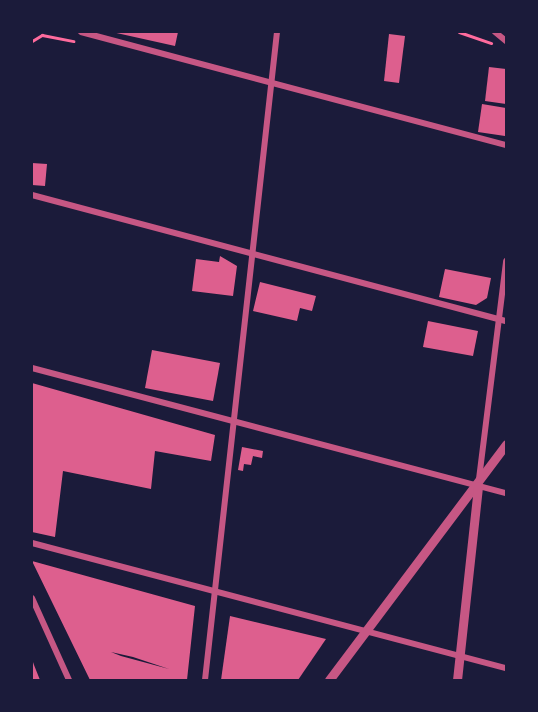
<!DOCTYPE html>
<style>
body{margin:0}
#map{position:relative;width:538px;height:712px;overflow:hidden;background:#1b1b3a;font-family:Roboto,sans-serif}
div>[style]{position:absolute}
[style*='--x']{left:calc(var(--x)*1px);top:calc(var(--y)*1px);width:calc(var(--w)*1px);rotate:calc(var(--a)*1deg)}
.building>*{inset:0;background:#dd5f8e}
.path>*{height:3px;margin:-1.5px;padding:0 1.5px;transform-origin:1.5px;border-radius:1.5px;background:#ff6b9d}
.minor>*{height:6px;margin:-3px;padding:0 3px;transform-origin:3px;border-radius:3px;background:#c65784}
.tertiary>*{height:9px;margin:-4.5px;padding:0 4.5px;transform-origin:4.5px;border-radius:4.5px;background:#c65784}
span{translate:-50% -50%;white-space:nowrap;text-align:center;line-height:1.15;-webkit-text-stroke:4.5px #1b1b3a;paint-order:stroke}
.frame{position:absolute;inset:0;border:33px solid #1b1b3a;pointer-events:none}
</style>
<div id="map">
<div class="building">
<i style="clip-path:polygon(112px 32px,178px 32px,175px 46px)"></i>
<i style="clip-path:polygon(389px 34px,405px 36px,399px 83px,384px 81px)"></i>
<i style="clip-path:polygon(489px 67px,506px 69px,506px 104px,485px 101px)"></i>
<i style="clip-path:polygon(482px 104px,506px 108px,505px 136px,478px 132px)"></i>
<i style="clip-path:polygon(32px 163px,47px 164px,45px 186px,32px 185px)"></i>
<i style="clip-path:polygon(220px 256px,237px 266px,233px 296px,192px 291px,196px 259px,219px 262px)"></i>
<i style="clip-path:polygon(445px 269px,491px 278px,487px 298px,476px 305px,439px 297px)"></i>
<i style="clip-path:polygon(260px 282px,316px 296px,312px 311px,300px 308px,297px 321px,253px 311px)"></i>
<i style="clip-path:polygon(428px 321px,478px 331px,473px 356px,423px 347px)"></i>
<i style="clip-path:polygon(152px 350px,220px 363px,213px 401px,145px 388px)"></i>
<i style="clip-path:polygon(32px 383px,215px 435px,211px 461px,155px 451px,151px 489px,63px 471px,55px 537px,32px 532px)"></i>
<i style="clip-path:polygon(242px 447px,263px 451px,262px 458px,253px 456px,251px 465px,244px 464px,243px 471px,238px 470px)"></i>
<i style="clip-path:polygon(evenodd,32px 561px,195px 606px,187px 680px,90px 680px,32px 561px,111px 652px,133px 657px,169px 669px,121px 656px,111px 652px)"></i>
<i style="clip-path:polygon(230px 616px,326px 639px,298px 680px,221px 680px)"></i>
<i style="clip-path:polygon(32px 659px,34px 665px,40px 680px,32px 680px)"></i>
</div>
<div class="path">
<i style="--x:459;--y:32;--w:34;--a:19"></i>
<i style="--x:32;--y:41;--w:12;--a:-31"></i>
<i style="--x:42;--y:35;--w:32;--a:11"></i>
</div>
<div class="minor">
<i style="--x:81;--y:32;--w:440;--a:14.9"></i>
<i style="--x:495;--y:32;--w:14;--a:39"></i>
<i style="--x:32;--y:195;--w:490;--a:14.9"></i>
<i style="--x:32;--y:368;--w:490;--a:14.8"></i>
<i style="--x:479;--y:479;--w:220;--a:-82.9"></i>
<i style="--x:32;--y:543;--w:490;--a:14.8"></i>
<i style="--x:32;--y:598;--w:90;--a:65.7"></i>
<i style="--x:205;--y:680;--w:652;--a:-83.66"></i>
</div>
<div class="tertiary">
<i style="--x:329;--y:680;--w:295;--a:-53.1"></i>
<i style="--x:457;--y:680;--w:195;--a:-83.8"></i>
</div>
<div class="frame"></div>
</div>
